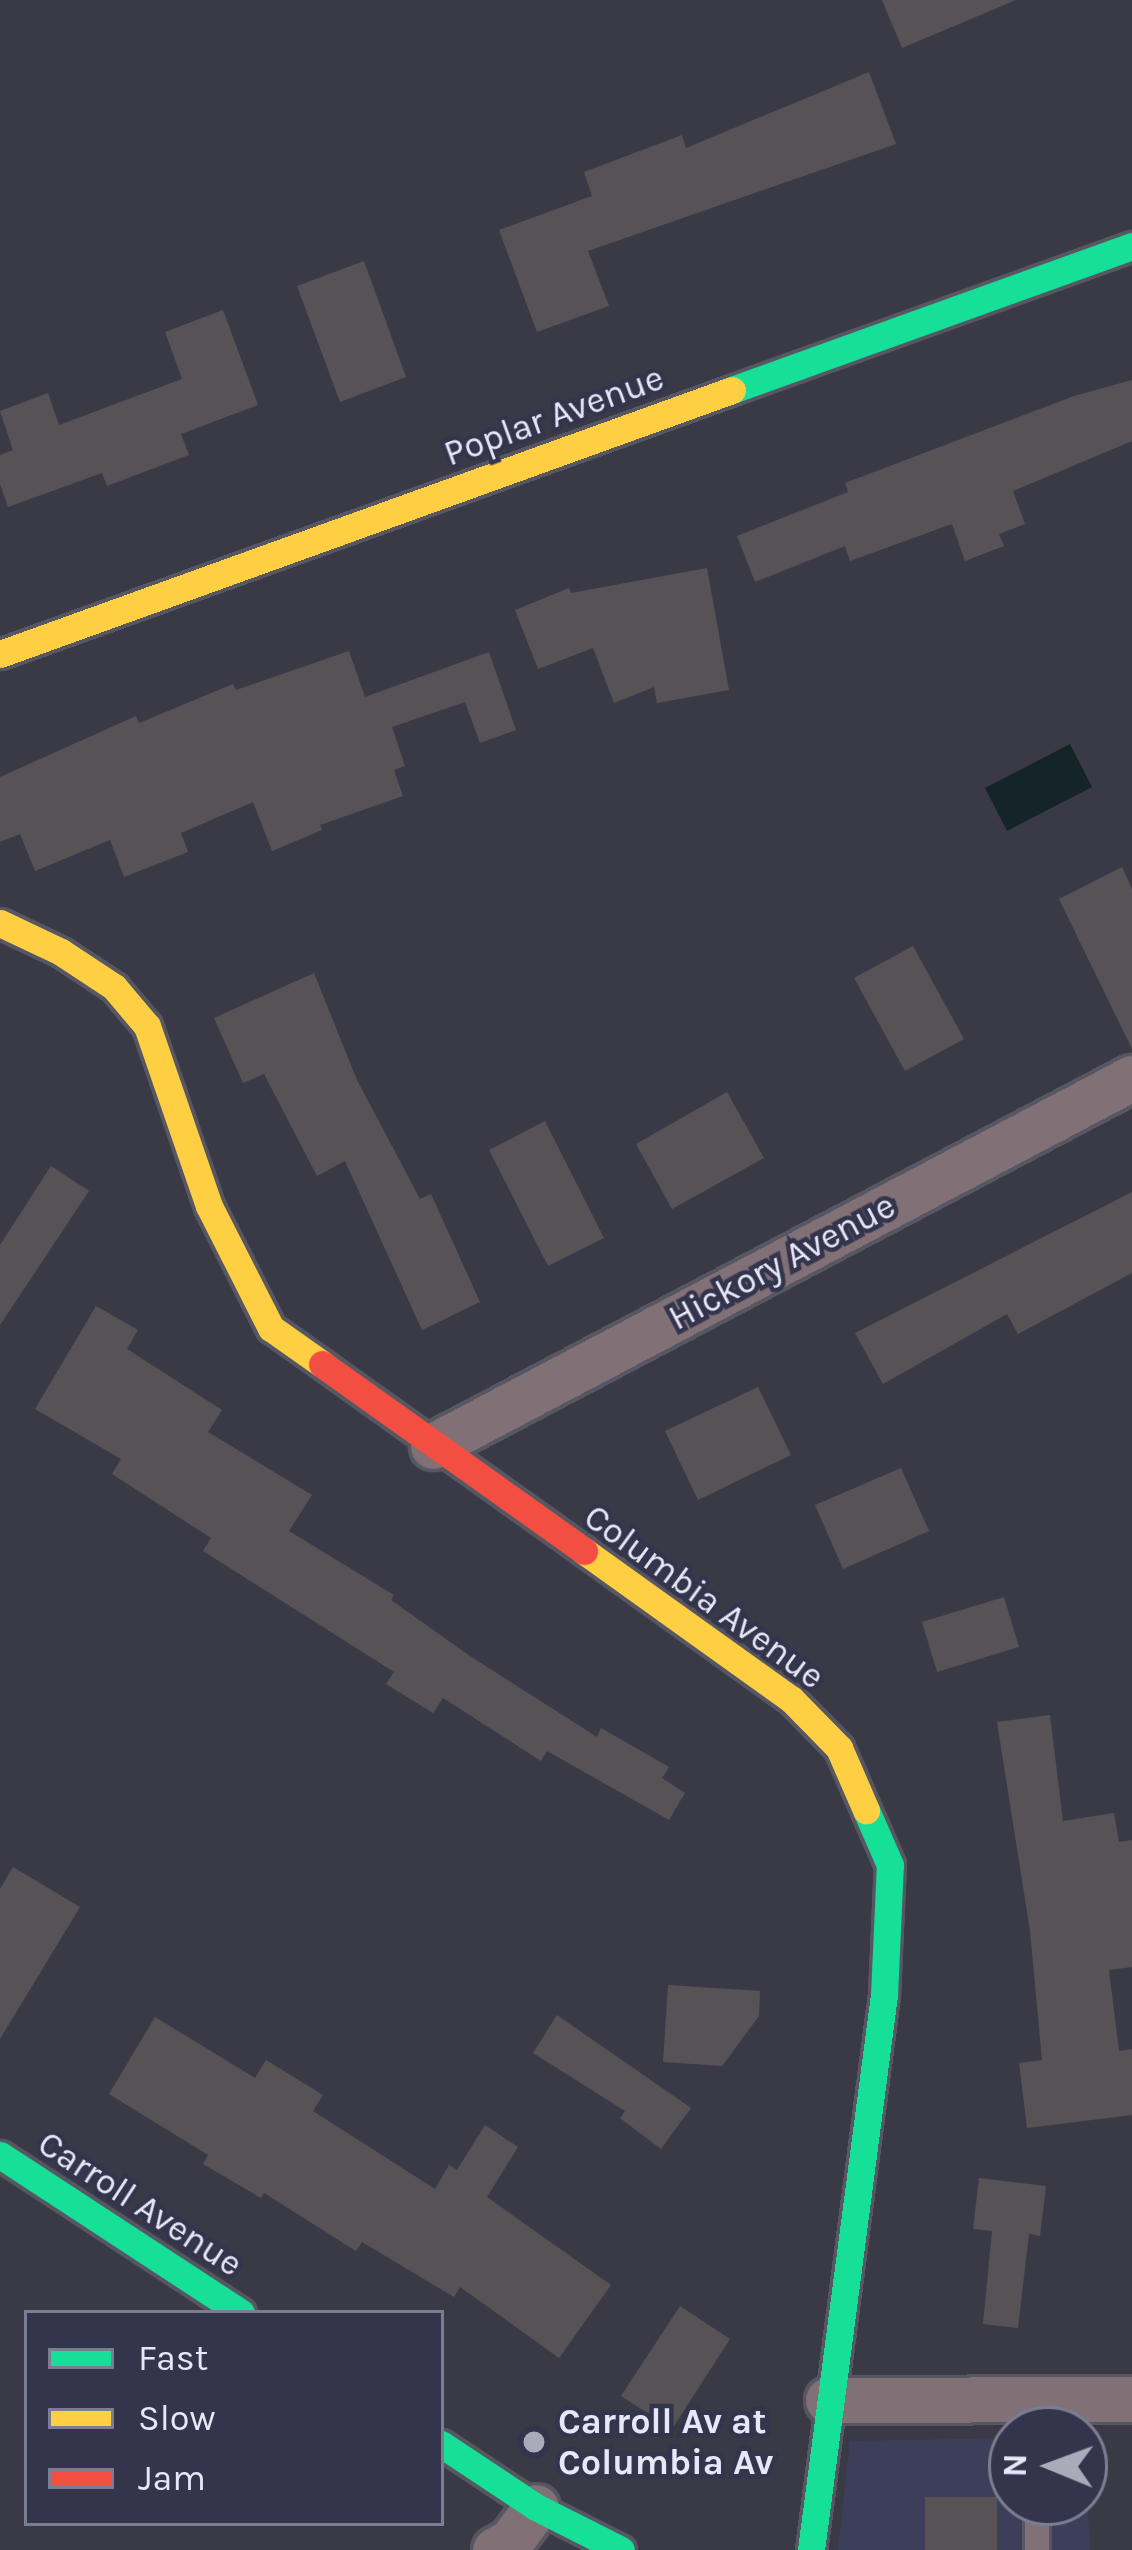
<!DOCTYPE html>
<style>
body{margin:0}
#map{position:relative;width:1132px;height:2550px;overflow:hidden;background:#3a3a47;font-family:Karla,sans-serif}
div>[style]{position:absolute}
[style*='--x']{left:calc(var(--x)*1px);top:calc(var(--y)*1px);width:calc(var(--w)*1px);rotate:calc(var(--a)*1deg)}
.built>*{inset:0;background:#3d3e5a}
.water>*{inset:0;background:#152427}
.building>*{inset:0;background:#575256}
.roads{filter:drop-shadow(3px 0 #565762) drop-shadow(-3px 0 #565762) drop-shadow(0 3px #565762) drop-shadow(0 -3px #565762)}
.lane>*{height:24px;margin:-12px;padding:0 12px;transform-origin:12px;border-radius:12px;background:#817075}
.street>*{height:45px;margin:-22.5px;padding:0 22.5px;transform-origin:22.5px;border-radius:22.5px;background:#817075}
.fast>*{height:27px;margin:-13.5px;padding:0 13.5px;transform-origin:13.5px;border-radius:13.5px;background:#16e098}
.slow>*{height:27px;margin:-13.5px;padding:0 13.5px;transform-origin:13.5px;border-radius:13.5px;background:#ffcf43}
.jam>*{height:27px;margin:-13.5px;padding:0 13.5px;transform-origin:13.5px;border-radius:13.5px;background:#f24e42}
.dots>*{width:33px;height:33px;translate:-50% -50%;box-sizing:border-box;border:6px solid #34354d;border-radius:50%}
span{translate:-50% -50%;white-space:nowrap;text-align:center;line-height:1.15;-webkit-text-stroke:9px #34354d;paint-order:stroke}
.street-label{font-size:36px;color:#e6e8f7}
.poi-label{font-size:36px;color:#e6e8f7;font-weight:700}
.left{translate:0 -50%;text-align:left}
.legend{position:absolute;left:24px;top:2310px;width:420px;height:216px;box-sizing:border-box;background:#34354d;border:3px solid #7b7d91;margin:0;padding:15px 21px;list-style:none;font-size:36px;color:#e6e8f7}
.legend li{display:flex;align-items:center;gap:24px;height:60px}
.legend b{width:60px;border:3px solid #7b7d91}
.north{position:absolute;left:988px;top:2406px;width:120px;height:120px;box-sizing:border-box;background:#34354d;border:3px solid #7b7d91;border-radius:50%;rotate:271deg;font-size:33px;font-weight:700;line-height:48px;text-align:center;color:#e6e8f7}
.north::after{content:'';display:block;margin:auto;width:42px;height:54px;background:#aaabb9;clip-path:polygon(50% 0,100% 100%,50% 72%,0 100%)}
</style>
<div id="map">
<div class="built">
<i style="clip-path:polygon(1084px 2437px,1090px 2550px,838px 2550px,850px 2441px,1012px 2438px,1012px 2502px,1084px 2502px)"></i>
</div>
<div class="water">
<i style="clip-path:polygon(1070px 744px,1092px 787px,1007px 831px,985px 788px)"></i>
</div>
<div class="building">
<i style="clip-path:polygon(882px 0,1016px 0,902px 48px)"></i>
<i style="clip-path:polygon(869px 72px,896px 144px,588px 251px,609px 306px,537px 332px,499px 230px,592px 196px,584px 172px,682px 135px,686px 148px)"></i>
<i style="clip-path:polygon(364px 261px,406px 377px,340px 402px,297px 286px)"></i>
<i style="clip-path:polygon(223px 310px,258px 405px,181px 434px,189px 455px,107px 486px,102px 473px,8px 507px,0 484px,0 455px,13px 450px,0 411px,48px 393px,59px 425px,182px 379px,165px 332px)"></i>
<i style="clip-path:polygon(1132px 380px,1132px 441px,1013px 491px,1025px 524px,999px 534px,1004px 546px,965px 561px,952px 524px,850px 561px,845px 546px,755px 582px,737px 536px,848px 492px,845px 483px,1074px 396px)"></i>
<i style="clip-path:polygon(707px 568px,729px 690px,657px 703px,654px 687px,614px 703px,593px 648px,538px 669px,515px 610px,569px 588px,571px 593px)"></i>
<i style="clip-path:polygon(349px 651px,365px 697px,489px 652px,516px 730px,480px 743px,465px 702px,392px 727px,405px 766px,394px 770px,403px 796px,320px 825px,322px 830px,272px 851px,253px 802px,181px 833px,188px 852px,124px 877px,110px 840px,35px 871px,20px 834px,0 842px,0 777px,136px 716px,139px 723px,233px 684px,236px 690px)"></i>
<i style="clip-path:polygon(1122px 867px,1132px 889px,1132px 1049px,1059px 899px)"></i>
<i style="clip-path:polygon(913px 946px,964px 1039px,905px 1071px,854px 978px)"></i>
<i style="clip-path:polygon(314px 973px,357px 1080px,420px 1199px,431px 1194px,480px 1302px,422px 1330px,345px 1161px,317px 1176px,264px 1074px,243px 1083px,214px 1018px)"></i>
<i style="clip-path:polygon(727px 1092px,764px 1158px,672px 1209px,636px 1144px)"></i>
<i style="clip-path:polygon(545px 1121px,604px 1238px,548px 1266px,489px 1150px)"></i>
<i style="clip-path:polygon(51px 1166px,89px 1191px,0 1325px,0 1245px)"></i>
<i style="clip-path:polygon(1132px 1192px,1132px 1273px,1018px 1334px,1007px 1314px,883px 1384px,855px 1333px)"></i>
<i style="clip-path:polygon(96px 1306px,138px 1330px,127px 1349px,222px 1410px,208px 1432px,312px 1495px,289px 1531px,394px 1595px,391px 1600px,470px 1656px,597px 1737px,601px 1728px,669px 1767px,662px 1778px,685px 1793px,669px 1820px,547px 1751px,541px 1761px,443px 1698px,433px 1713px,386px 1684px,394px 1672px,203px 1551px,211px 1538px,112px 1474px,121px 1459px,35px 1409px)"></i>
<i style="clip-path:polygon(758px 1387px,791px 1455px,698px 1500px,665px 1431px)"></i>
<i style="clip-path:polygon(901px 1468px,929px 1531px,843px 1569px,815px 1505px)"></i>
<i style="clip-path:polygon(1004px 1597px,1019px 1647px,937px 1672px,922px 1622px)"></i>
<i style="clip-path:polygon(1050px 1715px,1063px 1821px,1114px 1813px,1119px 1842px,1132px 1840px,1132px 1967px,1109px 1970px,1119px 2051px,1132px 2049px,1132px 2115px,1027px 2128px,1019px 2063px,1042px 2060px,1030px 1931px,997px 1722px)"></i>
<i style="clip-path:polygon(13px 1867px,80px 1907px,0 2039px,0 1889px)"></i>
<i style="clip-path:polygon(668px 1985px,760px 1991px,759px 2016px,722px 2066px,663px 2062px)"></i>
<i style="clip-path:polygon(557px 2015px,691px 2108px,661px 2149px,620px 2118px,625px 2111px,533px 2053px)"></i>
<i style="clip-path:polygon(155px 2017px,255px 2078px,266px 2060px,323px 2095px,313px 2111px,435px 2189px,449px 2165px,457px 2170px,485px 2125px,518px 2147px,487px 2197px,611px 2285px,559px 2358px,460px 2287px,454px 2297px,362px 2242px,356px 2251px,264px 2193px,261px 2198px,203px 2164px,208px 2155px,109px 2094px)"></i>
<i style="clip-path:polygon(979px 2178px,1046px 2186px,1040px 2236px,1029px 2234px,1018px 2328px,983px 2324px,992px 2231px,973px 2229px)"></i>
<i style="clip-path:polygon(680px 2306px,730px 2339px,672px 2429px,621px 2396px)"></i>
<i style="clip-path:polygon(925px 2497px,997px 2497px,997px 2550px,925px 2550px)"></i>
</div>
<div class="roads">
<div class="lane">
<i style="--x:1037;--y:2550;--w:48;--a:-90"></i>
</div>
<div class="street">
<i style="--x:433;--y:1446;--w:790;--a:-27.77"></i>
<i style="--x:828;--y:2400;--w:304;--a:-0.2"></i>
<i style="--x:495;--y:2550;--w:18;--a:-29"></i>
<i style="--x:511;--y:2541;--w:42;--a:-53.7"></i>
</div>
<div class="fast">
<i style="--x:732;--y:390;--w:425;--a:-19.8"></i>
<i style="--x:0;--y:2155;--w:288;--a:33.2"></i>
<i style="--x:441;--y:2444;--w:114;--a:33.6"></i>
<i style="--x:536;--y:2507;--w:95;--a:26.8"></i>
<i style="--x:811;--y:2550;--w:560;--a:-82.51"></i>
<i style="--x:884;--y:1995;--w:130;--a:-87.4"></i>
<i style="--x:890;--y:1865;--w:60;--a:-113.6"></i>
</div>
<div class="slow">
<i style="--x:0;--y:654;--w:778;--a:-19.83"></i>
<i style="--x:0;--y:923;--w:68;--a:25.4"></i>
<i style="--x:61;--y:952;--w:64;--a:33.4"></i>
<i style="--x:114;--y:987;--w:51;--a:49.8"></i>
<i style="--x:147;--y:1026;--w:190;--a:71"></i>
<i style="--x:209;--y:1206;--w:137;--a:63.1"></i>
<i style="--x:271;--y:1328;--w:62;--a:35.2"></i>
<i style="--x:584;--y:1551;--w:254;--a:35.6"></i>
<i style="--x:791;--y:1699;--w:69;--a:45.6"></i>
<i style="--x:839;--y:1748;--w:68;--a:66.5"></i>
</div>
<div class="jam">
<i style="--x:322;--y:1364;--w:322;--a:35.5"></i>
</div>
</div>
<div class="dots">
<i style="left:534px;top:2442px;background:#aaabb9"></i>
</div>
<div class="street-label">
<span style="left:554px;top:416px;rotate:-20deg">Poplar Avenue</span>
<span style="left:782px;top:1262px;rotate:-28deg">Hickory Avenue</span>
<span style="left:704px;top:1597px;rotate:36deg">Columbia Avenue</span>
<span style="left:140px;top:2204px;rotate:33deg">Carroll Avenue</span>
</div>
<div class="poi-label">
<span class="left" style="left:558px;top:2442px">Carroll Av at<br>Columbia Av</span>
</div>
<ul class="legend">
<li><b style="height:15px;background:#16e098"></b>Fast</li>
<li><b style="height:15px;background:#ffcf43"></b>Slow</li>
<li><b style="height:15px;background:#f24e42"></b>Jam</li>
</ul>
<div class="north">N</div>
</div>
